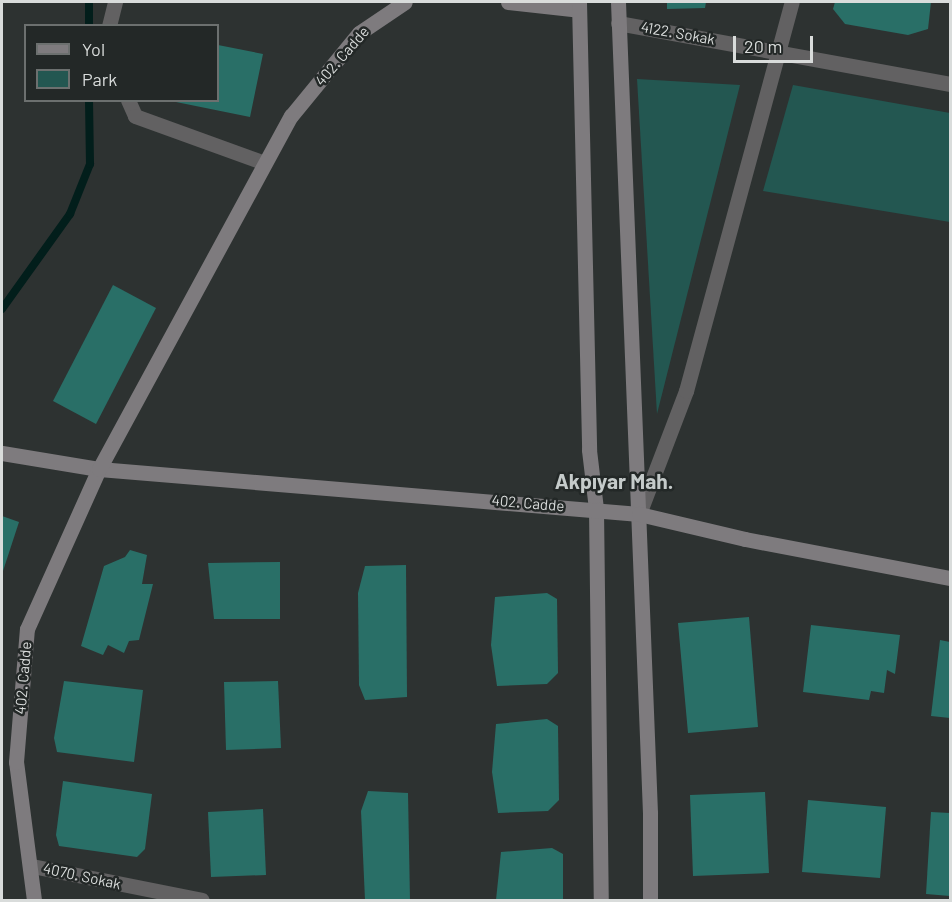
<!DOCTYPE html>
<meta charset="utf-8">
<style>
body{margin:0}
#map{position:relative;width:952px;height:902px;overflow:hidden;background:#2d3231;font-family:Barlow,sans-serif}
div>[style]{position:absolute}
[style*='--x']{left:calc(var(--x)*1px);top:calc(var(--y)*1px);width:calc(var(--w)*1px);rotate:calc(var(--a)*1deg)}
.green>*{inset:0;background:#235751}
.stream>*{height:8px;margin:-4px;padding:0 4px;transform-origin:4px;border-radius:4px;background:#021e1b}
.building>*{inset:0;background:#296f67}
.street>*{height:15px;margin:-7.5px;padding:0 7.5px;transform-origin:7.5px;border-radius:7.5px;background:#626162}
.secondary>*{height:15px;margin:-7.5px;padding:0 7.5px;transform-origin:7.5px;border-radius:7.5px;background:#7e7b7e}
span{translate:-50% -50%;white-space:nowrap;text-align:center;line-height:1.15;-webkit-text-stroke:5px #232827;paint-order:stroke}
.street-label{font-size:15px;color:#d9dcdb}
.district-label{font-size:21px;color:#c5cbca;font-weight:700}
.frame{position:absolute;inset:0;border:3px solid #d9dcdb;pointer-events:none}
.legend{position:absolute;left:24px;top:24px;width:195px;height:78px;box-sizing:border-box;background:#232827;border:2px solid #6c706f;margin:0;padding:8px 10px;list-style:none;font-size:18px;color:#d9dcdb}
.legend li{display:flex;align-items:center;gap:12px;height:30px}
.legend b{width:30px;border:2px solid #6c706f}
.scale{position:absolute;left:733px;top:36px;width:80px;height:27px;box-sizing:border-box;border:3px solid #d9dcdb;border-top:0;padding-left:8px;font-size:18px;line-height:21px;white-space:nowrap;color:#d9dcdb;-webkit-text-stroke:4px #232827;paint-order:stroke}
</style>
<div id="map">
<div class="green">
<i style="clip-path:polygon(637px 79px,740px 85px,657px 414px)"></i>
<i style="clip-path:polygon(793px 85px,950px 113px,950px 222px,763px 191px)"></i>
</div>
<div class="stream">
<i style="--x:89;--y:26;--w:24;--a:-90"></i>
<i style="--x:2;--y:309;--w:117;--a:-54.4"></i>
<i style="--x:70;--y:214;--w:54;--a:-68.2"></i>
<i style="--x:90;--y:164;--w:64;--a:-90.9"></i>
</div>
<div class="building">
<i style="clip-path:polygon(667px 2px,706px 2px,705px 8px,667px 9px)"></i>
<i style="clip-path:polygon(835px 2px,931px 2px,928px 29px,908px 35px,845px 24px,833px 9px)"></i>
<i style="clip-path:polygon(218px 45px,263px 54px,250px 117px,176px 102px,218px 100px)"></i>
<i style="clip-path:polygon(113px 285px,156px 308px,96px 424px,53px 401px)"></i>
<i style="clip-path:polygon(2px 516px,19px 522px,2px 574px)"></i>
<i style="clip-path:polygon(130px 550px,147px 555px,142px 584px,153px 584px,139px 640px,129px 641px,124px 653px,108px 645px,103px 655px,81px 646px,104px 566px,125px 557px)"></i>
<i style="clip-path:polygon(280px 562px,280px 619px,214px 619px,208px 563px)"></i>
<i style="clip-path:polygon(406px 565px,407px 697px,365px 700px,359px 685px,358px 593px,365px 566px)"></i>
<i style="clip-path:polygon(547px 593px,557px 599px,558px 673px,547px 684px,497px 686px,491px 645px,495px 597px)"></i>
<i style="clip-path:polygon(749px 617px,758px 727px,688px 733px,678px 623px)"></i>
<i style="clip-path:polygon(811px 625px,900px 635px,895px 674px,887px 670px,884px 693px,871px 691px,869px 700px,803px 692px)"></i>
<i style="clip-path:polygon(940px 640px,950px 642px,950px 718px,931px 716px)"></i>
<i style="clip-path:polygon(64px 681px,143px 690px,134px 762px,57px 752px,54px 738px)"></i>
<i style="clip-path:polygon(278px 681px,281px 748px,226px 750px,224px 682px)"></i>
<i style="clip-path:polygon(547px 719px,558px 726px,559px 800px,548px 811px,498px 813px,492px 772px,496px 724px)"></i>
<i style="clip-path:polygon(63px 781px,152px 794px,145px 849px,137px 857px,59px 846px,56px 835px)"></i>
<i style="clip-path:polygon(368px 791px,408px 793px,410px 900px,365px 900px,361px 811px)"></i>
<i style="clip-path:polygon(765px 792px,769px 873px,693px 876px,690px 795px)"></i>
<i style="clip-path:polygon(808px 800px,886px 807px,880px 878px,802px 872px)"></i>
<i style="clip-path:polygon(263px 809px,266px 875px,211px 877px,208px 812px)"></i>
<i style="clip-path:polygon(931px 812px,950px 813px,950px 896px,926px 894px)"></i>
<i style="clip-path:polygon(552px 848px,563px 854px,563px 900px,496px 900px,501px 852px)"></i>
</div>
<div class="street">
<i style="--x:618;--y:23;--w:338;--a:10.4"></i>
<i style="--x:109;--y:26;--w:25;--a:-76"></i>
<i style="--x:128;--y:100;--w:17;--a:66"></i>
<i style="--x:135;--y:116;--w:138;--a:19.9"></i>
<i style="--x:639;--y:514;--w:132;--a:-69.1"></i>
<i style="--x:686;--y:391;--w:403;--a:-74.8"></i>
<i style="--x:32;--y:866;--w:173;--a:11.3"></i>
</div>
<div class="secondary">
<i style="--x:508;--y:2;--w:71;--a:6.4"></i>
<i style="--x:579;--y:2;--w:448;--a:88.7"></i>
<i style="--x:589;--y:450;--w:59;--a:83.2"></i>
<i style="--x:596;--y:509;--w:391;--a:89.3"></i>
<i style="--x:618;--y:2;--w:812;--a:87.74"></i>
<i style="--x:650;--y:813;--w:87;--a:90"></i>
<i style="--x:2;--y:453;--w:98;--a:9.4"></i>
<i style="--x:99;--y:469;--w:542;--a:4.76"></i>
<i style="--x:639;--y:514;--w:109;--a:13.3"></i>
<i style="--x:745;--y:539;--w:209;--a:10.8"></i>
<i style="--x:34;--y:900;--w:139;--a:-97.4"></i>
<i style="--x:16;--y:762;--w:133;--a:-85.3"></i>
<i style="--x:27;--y:629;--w:175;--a:-65.8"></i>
<i style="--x:99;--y:469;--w:402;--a:-61.5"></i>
<i style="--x:291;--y:116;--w:107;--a:-50.7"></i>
<i style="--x:359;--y:33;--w:55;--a:-34"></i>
</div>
<div class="street-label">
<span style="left:678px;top:33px;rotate:10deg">4122. Sokak</span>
<span style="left:342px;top:56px;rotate:-49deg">402. Cadde</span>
<span style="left:528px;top:503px;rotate:5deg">402. Cadde</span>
<span style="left:23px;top:678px;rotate:-85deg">402. Cadde</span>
<span style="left:82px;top:876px;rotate:12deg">4070. Sokak</span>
</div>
<div class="district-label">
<span style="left:614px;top:481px">Akpıyar Mah.</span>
</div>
<div class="frame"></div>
<ul class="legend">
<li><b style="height:8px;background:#7e7b7e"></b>Yol</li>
<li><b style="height:16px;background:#235751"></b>Park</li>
</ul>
<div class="scale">20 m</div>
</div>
